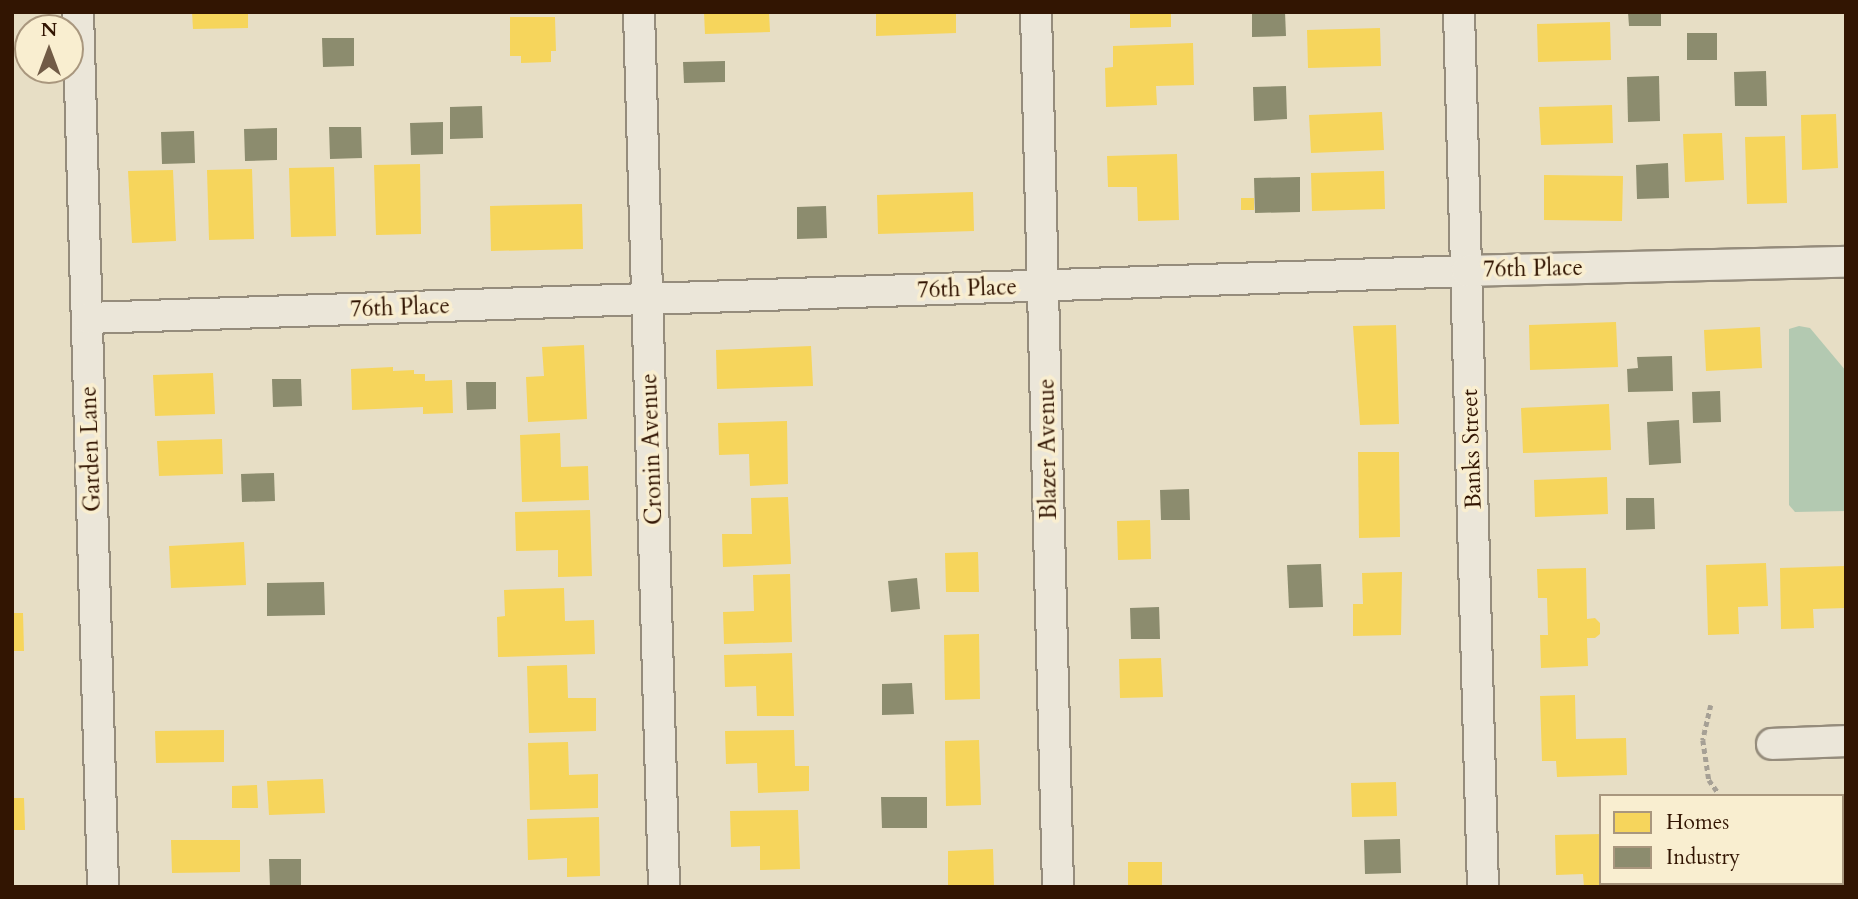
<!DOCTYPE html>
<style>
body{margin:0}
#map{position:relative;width:1858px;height:899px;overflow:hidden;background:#e7dec5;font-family:Cardo,serif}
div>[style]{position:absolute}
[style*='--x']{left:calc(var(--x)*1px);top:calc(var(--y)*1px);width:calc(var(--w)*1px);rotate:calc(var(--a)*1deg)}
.water>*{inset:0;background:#b3c9b1}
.homes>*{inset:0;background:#f6d55c}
.industry>*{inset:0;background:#8c8c6e}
.path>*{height:4.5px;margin-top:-2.25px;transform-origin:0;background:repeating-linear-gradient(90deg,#a6a095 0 5px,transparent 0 8.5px)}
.roads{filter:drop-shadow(2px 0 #958c7c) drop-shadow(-2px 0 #958c7c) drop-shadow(0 2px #958c7c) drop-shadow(0 -2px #958c7c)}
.minor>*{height:30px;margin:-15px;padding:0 15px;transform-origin:15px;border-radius:15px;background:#ebe6d9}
span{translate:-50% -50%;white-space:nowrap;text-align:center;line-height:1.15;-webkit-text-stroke:7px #f9eed0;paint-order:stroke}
.street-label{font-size:23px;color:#321502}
.frame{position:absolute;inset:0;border:14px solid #321502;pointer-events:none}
.legend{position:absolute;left:1599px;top:794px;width:245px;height:91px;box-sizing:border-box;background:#f9eed0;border:2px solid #a9977e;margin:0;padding:9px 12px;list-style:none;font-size:21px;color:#321502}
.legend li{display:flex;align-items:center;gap:14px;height:35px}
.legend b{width:35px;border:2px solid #a9977e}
.north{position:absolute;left:14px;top:14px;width:70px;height:70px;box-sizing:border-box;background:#f9eed0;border:2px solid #a9977e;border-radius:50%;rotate:0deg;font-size:19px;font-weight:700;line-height:28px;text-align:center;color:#321502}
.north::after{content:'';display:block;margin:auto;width:24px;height:32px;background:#715b46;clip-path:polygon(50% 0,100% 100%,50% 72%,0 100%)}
</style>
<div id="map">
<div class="water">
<i style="clip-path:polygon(1799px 326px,1810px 328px,1846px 371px,1846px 511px,1795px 512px,1789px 505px,1789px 329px)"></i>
</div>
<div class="homes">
<i style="clip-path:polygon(192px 12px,248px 12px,248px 28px,193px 29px)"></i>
<i style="clip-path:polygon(704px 12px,769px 12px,770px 32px,705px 34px)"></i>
<i style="clip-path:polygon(876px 12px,956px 12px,956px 33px,876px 36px)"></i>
<i style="clip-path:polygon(1130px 12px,1171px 12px,1171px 27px,1130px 28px)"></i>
<i style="clip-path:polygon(510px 17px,555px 17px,556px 51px,551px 51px,551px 62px,521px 63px,521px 56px,510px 56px)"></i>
<i style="clip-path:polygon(1610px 22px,1611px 60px,1538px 62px,1537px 24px)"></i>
<i style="clip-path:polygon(1380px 28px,1381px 66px,1308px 68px,1307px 30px)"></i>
<i style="clip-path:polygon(1193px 43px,1194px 85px,1156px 86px,1157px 105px,1106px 107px,1105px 68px,1113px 67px,1113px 46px)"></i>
<i style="clip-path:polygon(1612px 105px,1613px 143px,1541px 145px,1539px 107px)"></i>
<i style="clip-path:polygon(1382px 112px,1384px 150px,1311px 153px,1309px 115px)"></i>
<i style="clip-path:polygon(1836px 114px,1838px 168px,1802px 170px,1801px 115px)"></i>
<i style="clip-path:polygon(1722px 133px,1724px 180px,1685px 182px,1683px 134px)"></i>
<i style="clip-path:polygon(1785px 136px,1787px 203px,1747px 204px,1745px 137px)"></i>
<i style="clip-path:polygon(1177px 154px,1179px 220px,1138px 221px,1137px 187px,1108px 187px,1107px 156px)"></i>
<i style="clip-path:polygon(420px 164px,421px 234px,376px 235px,374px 165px)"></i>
<i style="clip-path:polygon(334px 167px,336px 236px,291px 237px,289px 168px)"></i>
<i style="clip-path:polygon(252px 169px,254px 239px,209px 240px,207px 170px)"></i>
<i style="clip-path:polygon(173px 170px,176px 241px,132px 243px,128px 171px)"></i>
<i style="clip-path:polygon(1384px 171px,1385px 209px,1312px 211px,1311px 173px)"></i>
<i style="clip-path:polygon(1544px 175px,1623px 176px,1622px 221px,1544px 220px)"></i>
<i style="clip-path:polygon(973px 192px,974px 231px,878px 234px,877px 195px)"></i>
<i style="clip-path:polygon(1241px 198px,1254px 198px,1254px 210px,1241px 210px)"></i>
<i style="clip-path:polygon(582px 204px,583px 249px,491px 251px,490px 206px)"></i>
<i style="clip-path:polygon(1616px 322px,1618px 367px,1530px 370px,1529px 325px)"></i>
<i style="clip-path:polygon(1396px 325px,1399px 424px,1360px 425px,1353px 326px)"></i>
<i style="clip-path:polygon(1760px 327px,1762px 368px,1706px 371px,1704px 330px)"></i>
<i style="clip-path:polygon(584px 345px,587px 419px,528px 422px,526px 377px,544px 376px,542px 347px)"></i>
<i style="clip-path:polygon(811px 346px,813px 386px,717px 389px,716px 350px)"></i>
<i style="clip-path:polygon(393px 367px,393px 371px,414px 370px,414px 374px,425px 374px,425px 381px,452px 380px,453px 413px,423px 414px,423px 407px,352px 410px,351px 369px)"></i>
<i style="clip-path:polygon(213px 373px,215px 414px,155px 416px,153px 375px)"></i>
<i style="clip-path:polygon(1609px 404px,1611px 450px,1523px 453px,1521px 408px)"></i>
<i style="clip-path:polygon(787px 421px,788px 484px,750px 486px,749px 454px,719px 455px,718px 423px)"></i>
<i style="clip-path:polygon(560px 433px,561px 467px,588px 466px,589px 500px,522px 502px,520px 435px)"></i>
<i style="clip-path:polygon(222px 439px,223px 474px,159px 476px,157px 441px)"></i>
<i style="clip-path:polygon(1358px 452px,1399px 452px,1400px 537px,1359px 538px)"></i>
<i style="clip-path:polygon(1607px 477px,1608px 514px,1535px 517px,1534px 480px)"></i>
<i style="clip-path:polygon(788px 497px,791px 564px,723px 567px,722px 534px,752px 534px,751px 498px)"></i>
<i style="clip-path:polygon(590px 510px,592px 576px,558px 577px,558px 550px,516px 551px,515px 512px)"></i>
<i style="clip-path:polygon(1150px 520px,1151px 559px,1118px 560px,1117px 521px)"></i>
<i style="clip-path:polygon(244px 542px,246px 585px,171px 588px,169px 546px)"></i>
<i style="clip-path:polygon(978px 552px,979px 592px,946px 592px,945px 553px)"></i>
<i style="clip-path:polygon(1766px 563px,1768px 606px,1738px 607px,1739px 634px,1708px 635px,1706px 565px)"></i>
<i style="clip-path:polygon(1845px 566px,1846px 608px,1813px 609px,1814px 628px,1781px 629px,1780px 568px)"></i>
<i style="clip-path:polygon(1586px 568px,1587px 619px,1595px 618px,1600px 623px,1600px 634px,1595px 638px,1587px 638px,1588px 666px,1541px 668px,1540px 635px,1548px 635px,1547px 598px,1538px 598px,1537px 569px)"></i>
<i style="clip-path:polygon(1402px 572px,1401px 635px,1353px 636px,1353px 604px,1363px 604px,1362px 573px)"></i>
<i style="clip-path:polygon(790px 574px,792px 642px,724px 644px,723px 612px,754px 611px,753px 575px)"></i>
<i style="clip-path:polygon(564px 588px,565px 621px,594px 620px,595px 654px,498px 657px,497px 617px,505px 616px,504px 590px)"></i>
<i style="clip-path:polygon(12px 613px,23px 613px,24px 651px,12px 651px)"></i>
<i style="clip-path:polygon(979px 634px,980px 699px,945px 700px,944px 635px)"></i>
<i style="clip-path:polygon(792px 653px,794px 716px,757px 716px,756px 686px,725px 687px,724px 655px)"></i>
<i style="clip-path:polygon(1161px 658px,1163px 697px,1120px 698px,1119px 659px)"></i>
<i style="clip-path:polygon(567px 665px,568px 698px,596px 698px,596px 731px,529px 733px,527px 666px)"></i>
<i style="clip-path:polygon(1575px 695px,1576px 739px,1626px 738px,1627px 775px,1557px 777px,1556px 761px,1542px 761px,1540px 696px)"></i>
<i style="clip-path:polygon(224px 730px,224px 762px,156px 763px,155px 731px)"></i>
<i style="clip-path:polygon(794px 730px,795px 766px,809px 766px,809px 791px,758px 793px,757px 763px,726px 764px,725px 731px)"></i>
<i style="clip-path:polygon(979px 740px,981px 805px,946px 806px,945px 741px)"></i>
<i style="clip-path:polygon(568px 742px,569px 775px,598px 774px,598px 808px,530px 810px,528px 743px)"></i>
<i style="clip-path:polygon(323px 779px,325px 813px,269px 815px,267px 781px)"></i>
<i style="clip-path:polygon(1396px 782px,1397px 816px,1352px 817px,1351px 783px)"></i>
<i style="clip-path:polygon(257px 785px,258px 808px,232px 808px,232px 786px)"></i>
<i style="clip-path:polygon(12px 798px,24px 798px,25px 830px,12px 830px)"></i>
<i style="clip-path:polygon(798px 810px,800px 869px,760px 870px,760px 846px,731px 847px,730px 811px)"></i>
<i style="clip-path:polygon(599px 817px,600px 876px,567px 877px,567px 858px,528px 860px,527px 819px)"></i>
<i style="clip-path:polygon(1601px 834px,1601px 883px,1623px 883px,1623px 887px,1584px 887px,1583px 874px,1556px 875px,1555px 835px)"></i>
<i style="clip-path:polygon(171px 840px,240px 840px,240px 872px,172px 873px)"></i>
<i style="clip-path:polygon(993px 849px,994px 887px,948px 887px,948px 851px)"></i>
<i style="clip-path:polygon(1128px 862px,1162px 862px,1162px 887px,1128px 887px)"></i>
<i style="clip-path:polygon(1716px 883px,1766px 883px,1766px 887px,1716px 887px)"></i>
<i style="clip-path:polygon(1774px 883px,1835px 883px,1835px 887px,1774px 887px)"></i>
</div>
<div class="industry">
<i style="clip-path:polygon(1252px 12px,1285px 12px,1286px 36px,1252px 37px)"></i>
<i style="clip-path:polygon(1628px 12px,1661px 12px,1661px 26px,1629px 26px)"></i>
<i style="clip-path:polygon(1687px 33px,1717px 33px,1717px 60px,1687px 60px)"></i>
<i style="clip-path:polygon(322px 38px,354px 38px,354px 66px,323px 67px)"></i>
<i style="clip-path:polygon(725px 61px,725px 82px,684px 83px,683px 62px)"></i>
<i style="clip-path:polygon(1766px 71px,1767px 106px,1735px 106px,1734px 72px)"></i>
<i style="clip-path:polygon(1659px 76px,1660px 121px,1628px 122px,1627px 77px)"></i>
<i style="clip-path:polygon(1286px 86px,1287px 119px,1254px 121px,1253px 87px)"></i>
<i style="clip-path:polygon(482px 106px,483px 138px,450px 139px,450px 107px)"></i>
<i style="clip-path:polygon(443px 122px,443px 154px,411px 155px,410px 123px)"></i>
<i style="clip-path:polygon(329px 127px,361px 127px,362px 158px,330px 159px)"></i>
<i style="clip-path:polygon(277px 128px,277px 160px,245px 161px,244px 129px)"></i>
<i style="clip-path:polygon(194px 131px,195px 163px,162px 164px,161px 132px)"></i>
<i style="clip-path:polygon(1668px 163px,1669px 198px,1637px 199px,1636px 165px)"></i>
<i style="clip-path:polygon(1300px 177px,1300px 212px,1255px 213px,1254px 178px)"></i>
<i style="clip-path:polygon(826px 206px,827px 238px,797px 239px,797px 207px)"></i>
<i style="clip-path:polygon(1672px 356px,1673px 391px,1628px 392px,1627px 369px,1638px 368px,1637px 357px)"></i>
<i style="clip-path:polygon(272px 379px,301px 379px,302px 406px,273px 407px)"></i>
<i style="clip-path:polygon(466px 382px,496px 382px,496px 409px,467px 410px)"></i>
<i style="clip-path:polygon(1720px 391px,1721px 422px,1693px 423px,1692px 392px)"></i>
<i style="clip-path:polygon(1679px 420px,1681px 463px,1649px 465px,1647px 422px)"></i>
<i style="clip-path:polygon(274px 473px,275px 501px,242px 502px,241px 474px)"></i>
<i style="clip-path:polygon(1189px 489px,1190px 520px,1161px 520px,1160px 490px)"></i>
<i style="clip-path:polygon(1626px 498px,1654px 498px,1655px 529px,1626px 530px)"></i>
<i style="clip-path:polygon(1321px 564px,1323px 607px,1289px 608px,1287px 565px)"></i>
<i style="clip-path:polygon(917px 578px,920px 609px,891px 612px,888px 581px)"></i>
<i style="clip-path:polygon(324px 582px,325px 615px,267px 616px,267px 583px)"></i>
<i style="clip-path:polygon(1159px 607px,1160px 639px,1131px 639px,1130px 608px)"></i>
<i style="clip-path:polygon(912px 683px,914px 714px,882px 715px,882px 684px)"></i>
<i style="clip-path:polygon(881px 797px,927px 797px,927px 828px,882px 828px)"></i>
<i style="clip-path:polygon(1400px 839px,1401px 873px,1365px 874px,1364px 840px)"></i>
<i style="clip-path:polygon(269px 859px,301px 859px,301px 887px,270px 887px)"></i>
</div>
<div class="path">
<i style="--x:1711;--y:705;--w:36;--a:103"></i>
<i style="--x:1703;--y:740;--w:40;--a:81.5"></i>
<i style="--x:1709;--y:780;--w:14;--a:54"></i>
</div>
<div class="roads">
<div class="minor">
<i style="--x:78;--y:12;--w:875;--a:88.36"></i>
<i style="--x:639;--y:12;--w:875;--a:88.36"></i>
<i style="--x:1036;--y:12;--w:875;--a:88.56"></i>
<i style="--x:1459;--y:12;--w:875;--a:88.43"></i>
<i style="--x:88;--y:318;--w:1380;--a:-1.95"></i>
<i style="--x:1467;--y:271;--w:379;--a:-1.4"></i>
<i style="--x:1772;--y:744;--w:74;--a:-2.3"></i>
</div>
</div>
<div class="street-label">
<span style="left:1533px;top:269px;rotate:-1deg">76th Place</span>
<span style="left:967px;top:289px;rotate:-2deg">76th Place</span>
<span style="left:400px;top:308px;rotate:-2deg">76th Place</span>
<span style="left:91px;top:449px;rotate:-92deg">Garden Lane</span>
<span style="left:652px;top:449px;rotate:-92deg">Cronin Avenue</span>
<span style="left:1048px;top:449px;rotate:-91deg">Blazer Avenue</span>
<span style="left:1472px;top:449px;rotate:-92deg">Banks Street</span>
</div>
<div class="frame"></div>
<ul class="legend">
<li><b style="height:19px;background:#f6d55c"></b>Homes</li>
<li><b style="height:19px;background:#8c8c6e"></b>Industry</li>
</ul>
<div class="north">N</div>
</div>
